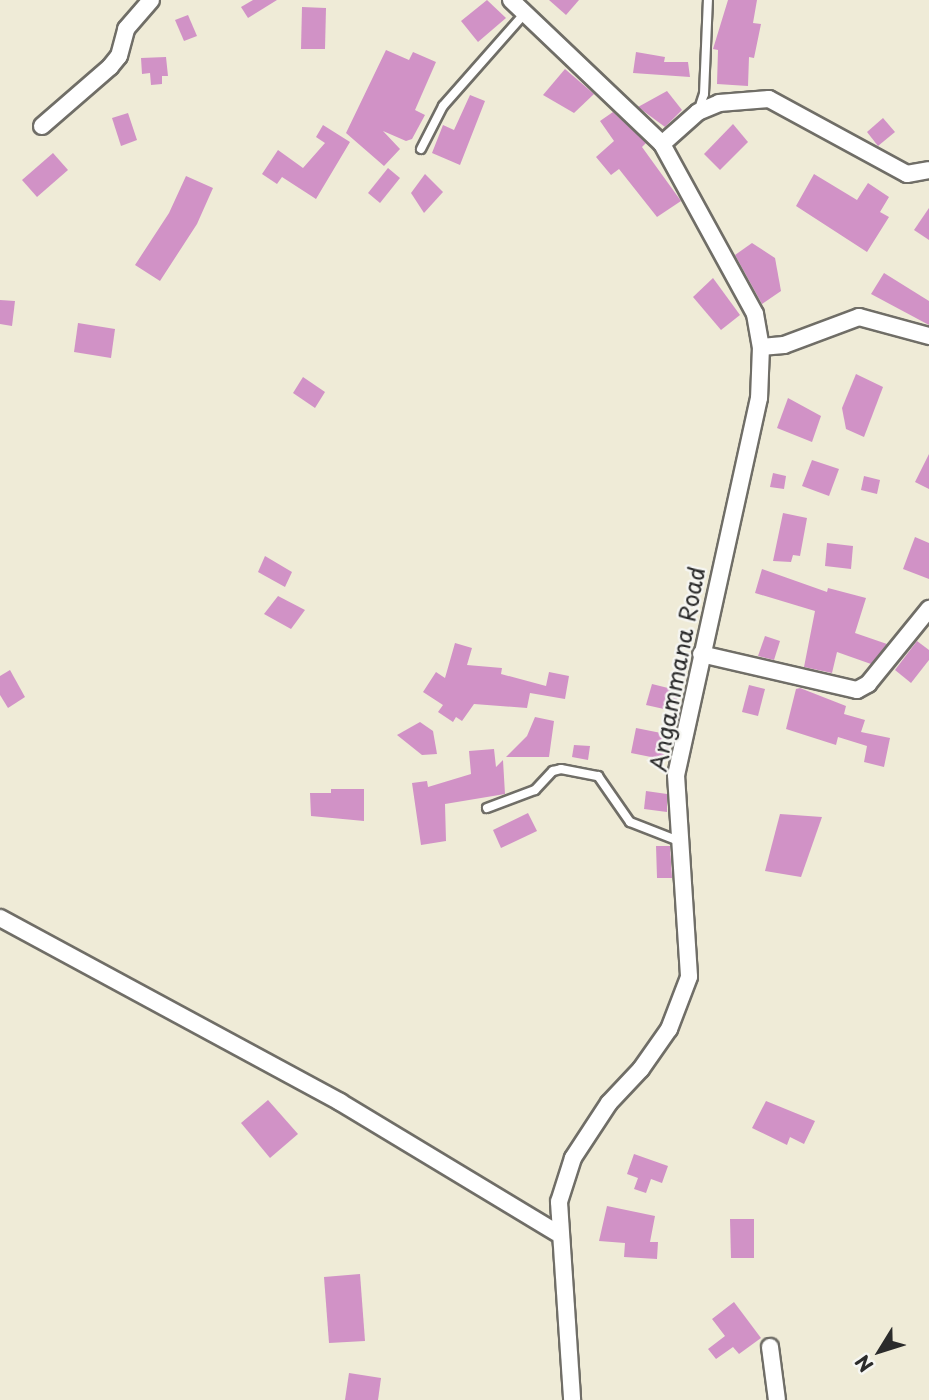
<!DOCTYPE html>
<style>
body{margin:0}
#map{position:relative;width:929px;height:1400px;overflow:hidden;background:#efebd7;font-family:"Playpen Sans",sans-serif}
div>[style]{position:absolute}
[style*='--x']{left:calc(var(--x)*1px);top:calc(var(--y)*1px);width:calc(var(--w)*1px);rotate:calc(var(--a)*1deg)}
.building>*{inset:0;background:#d192c6}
.roads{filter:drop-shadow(2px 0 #706e67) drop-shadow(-2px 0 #706e67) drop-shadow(0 2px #706e67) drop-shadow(0 -2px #706e67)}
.lane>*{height:8px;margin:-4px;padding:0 4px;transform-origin:4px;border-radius:4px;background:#fff}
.street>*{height:16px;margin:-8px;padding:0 8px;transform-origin:8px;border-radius:8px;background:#fff}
span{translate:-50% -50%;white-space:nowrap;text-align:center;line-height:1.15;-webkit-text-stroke:5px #f6f6f2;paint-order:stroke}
.street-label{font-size:23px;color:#2b2b2b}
.north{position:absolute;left:845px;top:1316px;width:70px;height:70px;-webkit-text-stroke:5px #f6f6f2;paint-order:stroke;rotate:232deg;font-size:19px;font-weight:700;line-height:28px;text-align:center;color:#2b2b2b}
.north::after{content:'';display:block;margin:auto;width:24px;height:32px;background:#2b2b2b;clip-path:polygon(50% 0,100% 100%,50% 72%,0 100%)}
</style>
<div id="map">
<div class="building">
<i style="clip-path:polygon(253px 0,277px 0,248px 18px,241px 7px)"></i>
<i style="clip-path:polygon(487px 0,506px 18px,478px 42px,461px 21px)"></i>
<i style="clip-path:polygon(549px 0,579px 0,566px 15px)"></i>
<i style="clip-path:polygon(728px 0,757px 0,753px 23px,761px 24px,754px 58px,749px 57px,748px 86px,717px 84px,718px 50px,713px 49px)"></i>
<i style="clip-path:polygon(302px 7px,326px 8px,325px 49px,301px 49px)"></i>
<i style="clip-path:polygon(188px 15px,197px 36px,184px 41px,175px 20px)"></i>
<i style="clip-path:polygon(386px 50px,409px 60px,413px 52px,436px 62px,415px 110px,425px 115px,412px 139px,406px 141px,383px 131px,400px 149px,384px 166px,346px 133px)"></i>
<i style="clip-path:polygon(636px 52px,665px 57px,664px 62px,688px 62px,690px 77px,633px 73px)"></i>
<i style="clip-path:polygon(166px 57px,168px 76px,162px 76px,162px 84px,151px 85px,150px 73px,142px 74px,141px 58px)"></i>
<i style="clip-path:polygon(565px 69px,594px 94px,574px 113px,543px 95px)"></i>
<i style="clip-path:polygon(667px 91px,682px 110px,665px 127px,638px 107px)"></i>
<i style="clip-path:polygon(470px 95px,485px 101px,460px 165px,432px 153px,443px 125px,454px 130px)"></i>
<i style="clip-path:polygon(613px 112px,646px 143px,642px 147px,681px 201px,657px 217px,619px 169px,611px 175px,596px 157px,614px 141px,600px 121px)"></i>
<i style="clip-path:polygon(128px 113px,137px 140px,121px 146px,112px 118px)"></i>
<i style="clip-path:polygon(883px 118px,895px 132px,878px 146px,867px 132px)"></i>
<i style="clip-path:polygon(733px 124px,748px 142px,720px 170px,704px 154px)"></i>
<i style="clip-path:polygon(323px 125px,350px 142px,316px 199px,282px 177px,277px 184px,262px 174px,278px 150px,303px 168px,325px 143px,316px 137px)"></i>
<i style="clip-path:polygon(53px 153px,68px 170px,37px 197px,22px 180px)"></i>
<i style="clip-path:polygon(388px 168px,400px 178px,380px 203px,368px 193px)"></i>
<i style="clip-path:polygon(425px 174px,443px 192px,424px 213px,411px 193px)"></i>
<i style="clip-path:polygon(814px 174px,857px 200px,868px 183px,889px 197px,880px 212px,889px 217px,867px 252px,796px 206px)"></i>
<i style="clip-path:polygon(186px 176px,213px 188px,197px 224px,160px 281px,135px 265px,169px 213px)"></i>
<i style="clip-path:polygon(929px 208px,929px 240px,914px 230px)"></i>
<i style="clip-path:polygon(752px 243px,775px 258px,781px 291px,762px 304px,735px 255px)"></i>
<i style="clip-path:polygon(884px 273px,929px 301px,929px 325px,871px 294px)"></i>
<i style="clip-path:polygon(713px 278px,740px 315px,721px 330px,693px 297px)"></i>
<i style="clip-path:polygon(0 300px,15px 301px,12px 326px,0 324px)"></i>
<i style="clip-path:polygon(78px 323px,115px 329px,111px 358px,74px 352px)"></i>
<i style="clip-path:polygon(856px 374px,883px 387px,864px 437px,846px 429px,842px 408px)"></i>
<i style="clip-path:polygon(303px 377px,325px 392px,315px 408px,293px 393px)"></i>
<i style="clip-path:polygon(788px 398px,821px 416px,812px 442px,777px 428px)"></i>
<i style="clip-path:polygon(929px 454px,929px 489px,915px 482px)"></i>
<i style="clip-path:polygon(812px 460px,839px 469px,829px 496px,802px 486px)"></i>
<i style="clip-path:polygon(773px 473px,786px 476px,784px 489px,770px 487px)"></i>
<i style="clip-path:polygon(864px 476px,880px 480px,877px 494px,861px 490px)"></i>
<i style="clip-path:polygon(783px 513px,807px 518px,800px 556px,793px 555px,791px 562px,773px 561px)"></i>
<i style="clip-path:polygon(915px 537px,929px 543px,929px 579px,903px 569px)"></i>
<i style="clip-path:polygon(827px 543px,853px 546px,851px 569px,825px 566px)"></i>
<i style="clip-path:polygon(265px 556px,292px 572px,285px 587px,258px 572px)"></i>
<i style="clip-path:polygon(762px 569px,827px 592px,828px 588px,866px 598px,855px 633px,887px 644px,871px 664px,837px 652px,832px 673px,804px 667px,815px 611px,755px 593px)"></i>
<i style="clip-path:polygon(278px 596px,305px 610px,291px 629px,264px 614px)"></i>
<i style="clip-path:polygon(765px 636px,780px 641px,774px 660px,758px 656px)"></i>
<i style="clip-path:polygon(917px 641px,929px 650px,929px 660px,911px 683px,895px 670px)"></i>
<i style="clip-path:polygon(455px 643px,472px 648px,467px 665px,502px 668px,501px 674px,546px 686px,549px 672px,569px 676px,565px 699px,530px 693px,527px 708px,474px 704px,462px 721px,456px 717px,453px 722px,438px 712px,443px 705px,423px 692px,436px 672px,445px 678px)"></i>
<i style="clip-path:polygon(10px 670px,25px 697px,8px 708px,0 695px,0 676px)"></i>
<i style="clip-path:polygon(652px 684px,680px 691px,673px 711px,646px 705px)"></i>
<i style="clip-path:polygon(749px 685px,765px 689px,758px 716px,742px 712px)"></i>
<i style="clip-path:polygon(800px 688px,846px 706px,844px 714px,865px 720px,861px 732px,890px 738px,884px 767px,864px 762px,867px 746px,838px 737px,836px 745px,786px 729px,796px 689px)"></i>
<i style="clip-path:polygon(535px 717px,554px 721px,549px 757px,506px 757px,527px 736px)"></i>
<i style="clip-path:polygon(420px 722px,433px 731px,437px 754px,422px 755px,397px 735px)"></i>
<i style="clip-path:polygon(636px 728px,671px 735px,666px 760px,631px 753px)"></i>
<i style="clip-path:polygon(574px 745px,590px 746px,588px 760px,572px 757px)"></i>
<i style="clip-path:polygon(494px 749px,496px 767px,503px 760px,505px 794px,445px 804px,446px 841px,421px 845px,412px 783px,427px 781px,428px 787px,471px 774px,469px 751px)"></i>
<i style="clip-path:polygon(331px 789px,364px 789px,364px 821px,311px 816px,310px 793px,331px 793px)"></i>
<i style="clip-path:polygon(646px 791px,667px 794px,667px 812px,644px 809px)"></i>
<i style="clip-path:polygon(528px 813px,537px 831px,501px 848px,493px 830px)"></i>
<i style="clip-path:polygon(780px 814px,822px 817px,801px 877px,765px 871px)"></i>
<i style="clip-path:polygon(656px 846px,670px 846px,672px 878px,657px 878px)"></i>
<i style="clip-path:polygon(268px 1100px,298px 1134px,270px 1158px,241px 1123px)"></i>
<i style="clip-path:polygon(766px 1101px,815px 1121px,804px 1144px,790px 1137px,787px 1145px,752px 1128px)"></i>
<i style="clip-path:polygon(634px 1154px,668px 1166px,662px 1183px,651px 1179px,646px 1193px,634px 1189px,638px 1178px,627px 1174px)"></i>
<i style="clip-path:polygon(607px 1206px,655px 1216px,650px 1242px,658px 1242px,657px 1259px,624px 1257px,625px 1243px,599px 1241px)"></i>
<i style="clip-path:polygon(730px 1219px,754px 1219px,754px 1258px,731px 1258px)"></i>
<i style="clip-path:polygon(360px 1274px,365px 1341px,329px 1343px,324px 1277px)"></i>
<i style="clip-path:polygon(734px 1302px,761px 1338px,739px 1354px,733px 1347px,716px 1359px,708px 1349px,725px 1336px,712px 1319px)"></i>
<i style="clip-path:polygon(349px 1373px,381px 1378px,378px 1400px,345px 1400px)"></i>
</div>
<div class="roads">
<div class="lane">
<i style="--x:698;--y:112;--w:19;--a:-72"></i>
<i style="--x:704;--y:94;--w:94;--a:-87.6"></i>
<i style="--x:421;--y:149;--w:48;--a:-62.9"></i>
<i style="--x:443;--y:106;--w:124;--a:-48.6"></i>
<i style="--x:487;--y:808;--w:51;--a:-20.6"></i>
<i style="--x:535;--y:790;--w:26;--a:-47"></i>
<i style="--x:553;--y:771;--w:8;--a:-14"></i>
<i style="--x:561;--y:769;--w:38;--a:11"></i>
<i style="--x:598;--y:776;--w:56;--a:55.2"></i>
<i style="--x:630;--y:822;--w:53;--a:21.2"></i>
</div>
<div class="street">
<i style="--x:511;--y:0;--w:209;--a:43.6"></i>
<i style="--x:662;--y:144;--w:194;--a:61.3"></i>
<i style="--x:755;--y:314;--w:34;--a:80"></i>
<i style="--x:761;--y:347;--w:51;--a:92.2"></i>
<i style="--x:759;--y:398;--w:386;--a:102.4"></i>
<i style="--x:676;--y:775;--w:202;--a:86.3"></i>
<i style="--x:689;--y:977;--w:56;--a:111"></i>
<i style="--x:669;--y:1029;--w:49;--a:125"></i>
<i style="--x:641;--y:1069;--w:47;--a:133.3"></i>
<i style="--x:609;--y:1103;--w:66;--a:123.2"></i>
<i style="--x:573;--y:1158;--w:46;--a:107.7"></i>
<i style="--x:559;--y:1202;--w:198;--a:86.2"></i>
<i style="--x:42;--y:126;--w:90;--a:-40.9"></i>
<i style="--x:110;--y:67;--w:14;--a:-51"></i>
<i style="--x:119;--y:56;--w:28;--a:-75"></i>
<i style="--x:126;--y:29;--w:38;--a:-49"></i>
<i style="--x:662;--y:144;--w:48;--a:-41.6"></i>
<i style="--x:698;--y:112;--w:23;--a:-23"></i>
<i style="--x:719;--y:103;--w:50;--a:-4.6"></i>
<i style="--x:769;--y:99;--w:157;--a:28.5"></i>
<i style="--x:907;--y:174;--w:22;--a:-10"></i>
<i style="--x:761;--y:347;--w:23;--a:-5"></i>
<i style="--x:784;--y:345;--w:80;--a:-20.5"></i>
<i style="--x:859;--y:317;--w:73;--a:15.2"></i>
<i style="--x:701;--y:654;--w:160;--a:13"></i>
<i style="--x:857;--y:690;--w:13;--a:-29"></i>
<i style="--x:868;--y:684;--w:97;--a:-50.9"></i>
<i style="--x:0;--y:918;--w:387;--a:28.4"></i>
<i style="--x:340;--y:1102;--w:253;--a:31.1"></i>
<i style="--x:770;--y:1347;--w:53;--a:82.5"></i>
</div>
</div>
<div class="street-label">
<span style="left:677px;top:669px;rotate:-79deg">Angammana Road</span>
</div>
<div class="north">N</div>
</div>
